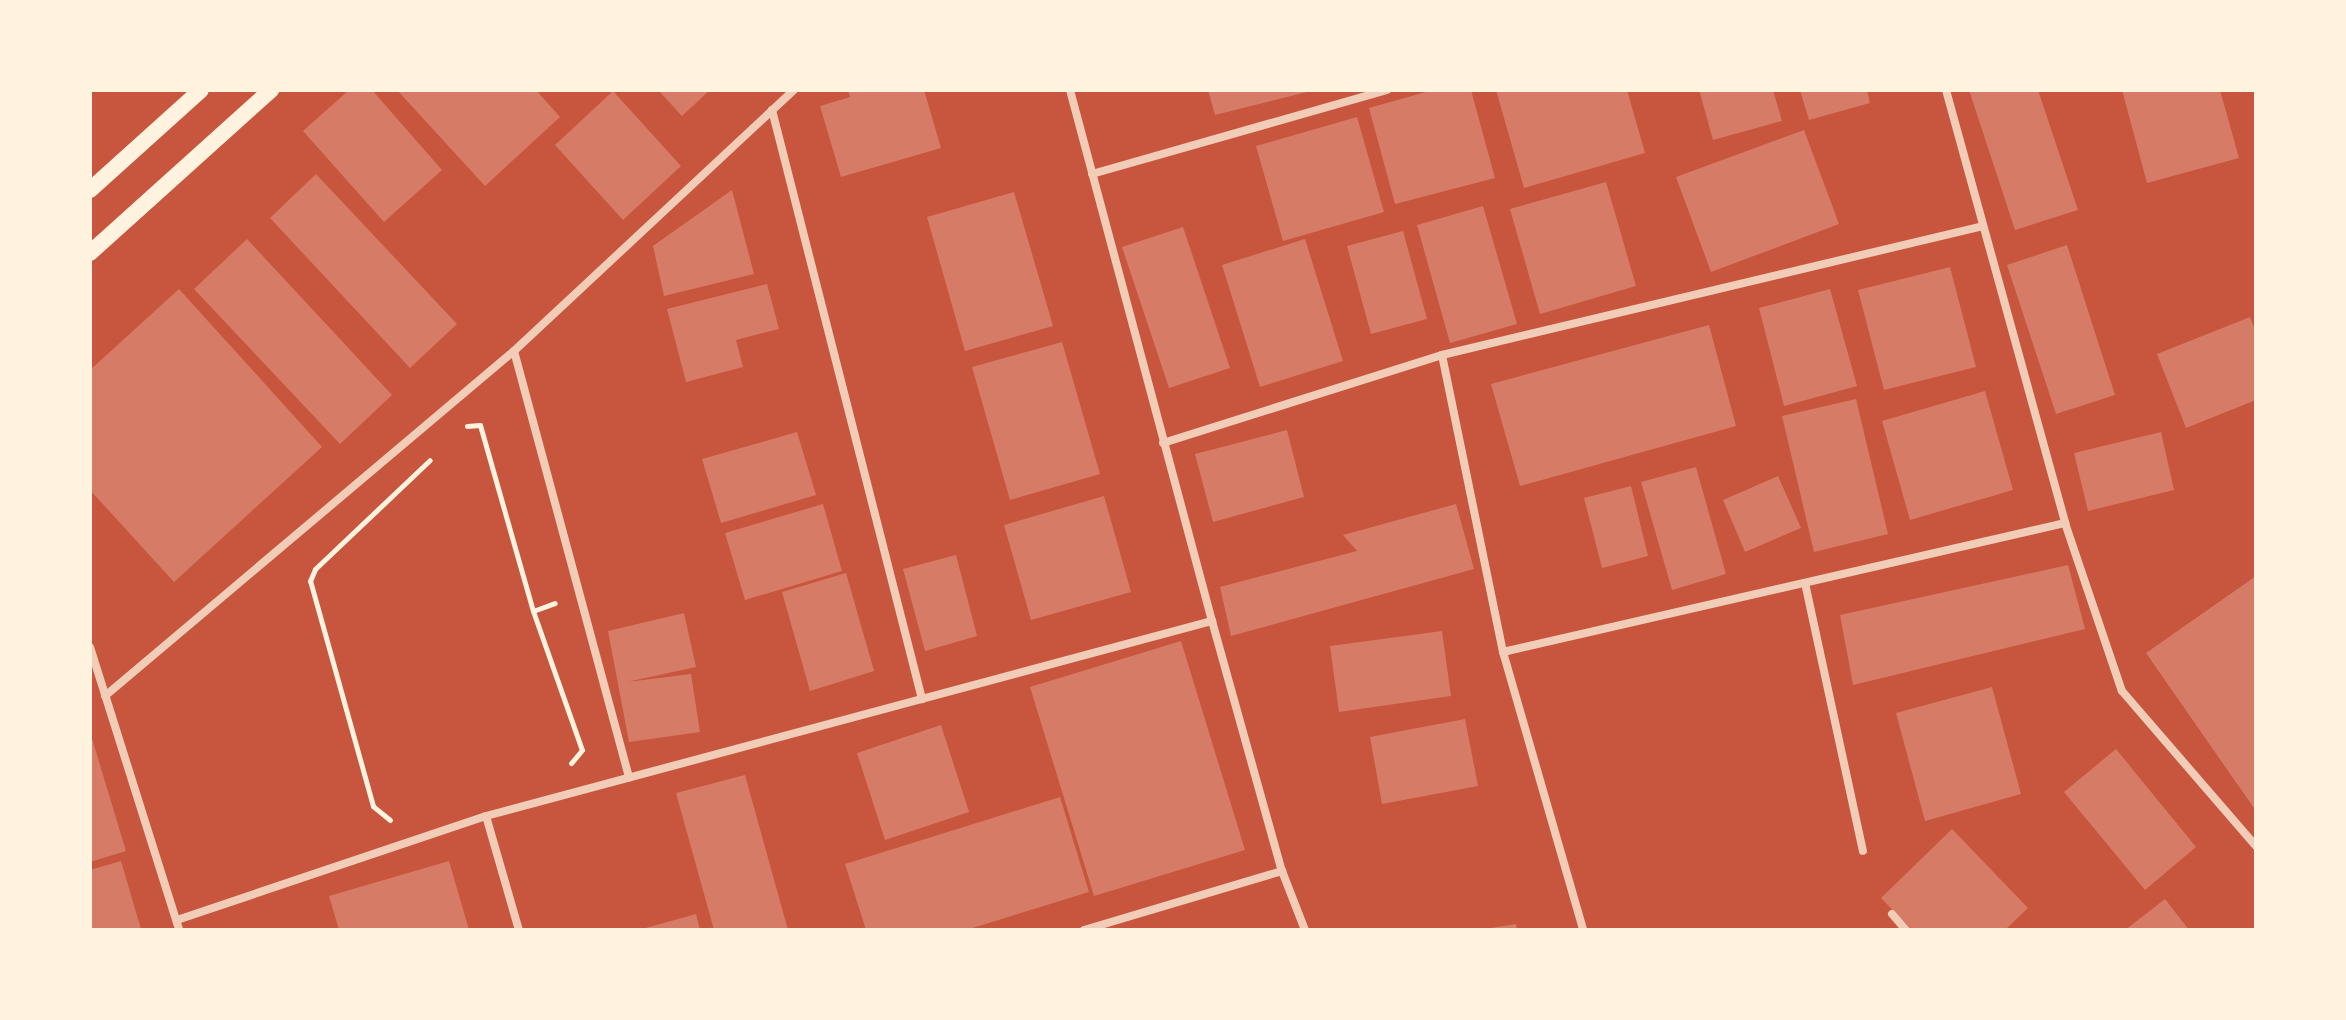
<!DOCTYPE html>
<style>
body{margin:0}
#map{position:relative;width:2346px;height:1020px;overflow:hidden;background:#c8553d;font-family:"Golos Text",sans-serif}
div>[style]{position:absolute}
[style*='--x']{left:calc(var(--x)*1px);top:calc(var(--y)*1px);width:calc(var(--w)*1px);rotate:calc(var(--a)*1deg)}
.building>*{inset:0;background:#d67c66}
.path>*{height:5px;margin:-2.5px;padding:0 2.5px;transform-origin:2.5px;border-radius:2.5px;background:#fff3e0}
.minor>*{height:8px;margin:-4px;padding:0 4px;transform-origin:4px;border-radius:4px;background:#f1ccb7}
.secondary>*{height:16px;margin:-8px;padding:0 8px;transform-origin:8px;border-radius:8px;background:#fff3e0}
span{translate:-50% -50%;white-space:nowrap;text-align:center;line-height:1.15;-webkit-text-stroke:8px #fff3e0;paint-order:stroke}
.frame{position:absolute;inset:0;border:92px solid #fff3e0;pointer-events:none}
</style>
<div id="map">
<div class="building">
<i style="clip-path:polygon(349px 90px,372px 90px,442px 170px,384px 222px,303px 131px)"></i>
<i style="clip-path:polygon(397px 90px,536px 90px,560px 117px,485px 186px)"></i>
<i style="clip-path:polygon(658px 90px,710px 90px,682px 116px)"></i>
<i style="clip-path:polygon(848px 90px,924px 90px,941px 148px,841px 177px,820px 106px,850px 97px)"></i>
<i style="clip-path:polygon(1208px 90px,1307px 90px,1307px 92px,1215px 115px)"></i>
<i style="clip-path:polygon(1433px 90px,1471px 90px,1495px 178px,1395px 204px,1369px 108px)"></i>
<i style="clip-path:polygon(1496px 90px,1627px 90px,1645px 153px,1524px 188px)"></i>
<i style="clip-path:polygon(1699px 90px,1773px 90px,1782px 121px,1713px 140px)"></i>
<i style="clip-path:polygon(1800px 90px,1867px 90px,1870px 103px,1809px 120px)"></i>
<i style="clip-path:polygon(1969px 90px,2038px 90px,2078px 210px,2015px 230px)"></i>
<i style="clip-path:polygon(2122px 90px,2220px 90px,2239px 158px,2147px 183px)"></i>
<i style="clip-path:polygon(613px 91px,681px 166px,623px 220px,555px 145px)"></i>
<i style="clip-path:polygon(1357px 117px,1384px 212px,1283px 241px,1256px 146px)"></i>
<i style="clip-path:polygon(1804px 130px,1839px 224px,1711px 272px,1676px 177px)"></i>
<i style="clip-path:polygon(316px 174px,457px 324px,410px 368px,270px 218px)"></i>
<i style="clip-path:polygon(1606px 182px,1636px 286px,1540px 314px,1510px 209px)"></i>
<i style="clip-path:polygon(732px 190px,754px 274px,664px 296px,653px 246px)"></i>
<i style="clip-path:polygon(1014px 192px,1053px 326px,965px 351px,927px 217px)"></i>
<i style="clip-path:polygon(1483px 206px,1517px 324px,1450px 343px,1417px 225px)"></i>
<i style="clip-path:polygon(1183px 227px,1230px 368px,1169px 388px,1122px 247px)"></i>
<i style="clip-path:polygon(1403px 231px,1427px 319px,1371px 334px,1347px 246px)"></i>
<i style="clip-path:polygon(247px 239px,392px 395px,340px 444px,194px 289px)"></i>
<i style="clip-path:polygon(1305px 239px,1343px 361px,1260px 387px,1222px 265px)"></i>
<i style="clip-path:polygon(2067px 245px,2115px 395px,2056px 414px,2007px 265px)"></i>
<i style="clip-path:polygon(1950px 267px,1976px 367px,1884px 390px,1858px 290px)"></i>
<i style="clip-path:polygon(767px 284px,779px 329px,736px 340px,743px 367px,686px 382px,667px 309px)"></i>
<i style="clip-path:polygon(179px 289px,322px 447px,174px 582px,90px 490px,90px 370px)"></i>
<i style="clip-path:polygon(1830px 289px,1857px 386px,1784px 406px,1759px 308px)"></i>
<i style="clip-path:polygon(2250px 317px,2256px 332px,2256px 400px,2186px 428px,2157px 354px)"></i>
<i style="clip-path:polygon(1709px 325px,1736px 426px,1520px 486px,1491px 384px)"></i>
<i style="clip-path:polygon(1062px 342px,1100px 474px,1010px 500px,972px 367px)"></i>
<i style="clip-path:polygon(1985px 391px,2013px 490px,1910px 520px,1882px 421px)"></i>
<i style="clip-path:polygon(1856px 399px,1888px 534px,1814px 552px,1782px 416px)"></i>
<i style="clip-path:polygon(1287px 430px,1304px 497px,1213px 522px,1195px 454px)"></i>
<i style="clip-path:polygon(797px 432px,816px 495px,721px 523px,702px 459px)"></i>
<i style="clip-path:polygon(2161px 432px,2174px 490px,2088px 511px,2074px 453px)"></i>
<i style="clip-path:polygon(1696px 467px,1726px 574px,1672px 590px,1641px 482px)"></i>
<i style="clip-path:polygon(1778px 476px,1801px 528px,1745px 552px,1723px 500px)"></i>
<i style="clip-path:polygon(1631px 486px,1648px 556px,1602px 568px,1584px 498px)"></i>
<i style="clip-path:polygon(1104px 496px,1131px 592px,1031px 620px,1004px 525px)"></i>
<i style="clip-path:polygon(823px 504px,842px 571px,745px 600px,725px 533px)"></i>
<i style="clip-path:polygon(1456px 504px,1474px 569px,1231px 636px,1220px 587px,1357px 551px,1343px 535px)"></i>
<i style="clip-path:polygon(956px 555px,977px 636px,925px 651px,903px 569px)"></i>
<i style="clip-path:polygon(2068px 565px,2085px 629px,1853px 685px,1840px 615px)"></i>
<i style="clip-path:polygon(846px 573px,874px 671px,810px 691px,782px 592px)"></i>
<i style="clip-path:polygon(2256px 576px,2256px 811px,2146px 653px)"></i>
<i style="clip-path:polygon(684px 613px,696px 667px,627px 682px,691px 674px,700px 732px,629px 742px,608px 631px)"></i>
<i style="clip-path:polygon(1442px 631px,1451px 696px,1339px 712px,1330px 646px)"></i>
<i style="clip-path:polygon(1181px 641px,1245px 850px,1094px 896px,1030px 687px)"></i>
<i style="clip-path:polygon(1992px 687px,2021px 794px,1925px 821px,1896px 713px)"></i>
<i style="clip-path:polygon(1465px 719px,1478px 786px,1382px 804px,1370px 737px)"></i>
<i style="clip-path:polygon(941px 725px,969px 812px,885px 840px,857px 753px)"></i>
<i style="clip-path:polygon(90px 732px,126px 851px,90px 862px)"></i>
<i style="clip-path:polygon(2116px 749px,2196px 847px,2145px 890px,2064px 792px)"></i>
<i style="clip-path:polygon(745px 775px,788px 930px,714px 930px,676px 793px)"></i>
<i style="clip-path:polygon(1060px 797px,1089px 892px,966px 930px,866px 930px,845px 864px)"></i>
<i style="clip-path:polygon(1952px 829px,2028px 908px,2005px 930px,1912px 930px,1881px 898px)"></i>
<i style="clip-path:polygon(121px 861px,141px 929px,90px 930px,90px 870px)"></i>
<i style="clip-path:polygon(449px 861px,469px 930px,339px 930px,329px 896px)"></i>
<i style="clip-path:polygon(2165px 899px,2189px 930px,2125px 930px)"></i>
<i style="clip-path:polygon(696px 914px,700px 930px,642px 930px,642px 929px)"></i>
<i style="clip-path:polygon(1516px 924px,1517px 930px,1491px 930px,1491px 928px)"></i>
</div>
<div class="path">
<i style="--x:467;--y:426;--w:13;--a:-4"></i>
<i style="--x:480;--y:425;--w:193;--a:74.1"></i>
<i style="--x:533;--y:611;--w:23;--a:-20"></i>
<i style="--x:533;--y:611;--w:147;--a:70.6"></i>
<i style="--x:582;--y:750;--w:17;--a:130"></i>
<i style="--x:390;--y:820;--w:22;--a:-141"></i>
<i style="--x:373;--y:806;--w:234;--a:-105.6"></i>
<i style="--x:310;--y:581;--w:13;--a:-67"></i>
<i style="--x:315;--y:569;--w:158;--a:-43.5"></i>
</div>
<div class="minor">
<i style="--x:1070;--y:90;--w:550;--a:75.03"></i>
<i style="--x:1212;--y:621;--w:260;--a:74.4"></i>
<i style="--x:1282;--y:871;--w:63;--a:68.7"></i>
<i style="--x:1946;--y:90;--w:449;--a:74.6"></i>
<i style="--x:2065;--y:523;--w:177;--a:71.3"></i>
<i style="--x:2122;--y:691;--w:205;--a:49.2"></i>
<i style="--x:772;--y:110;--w:608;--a:75.71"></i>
<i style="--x:1092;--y:174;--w:307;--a:-15.9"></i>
<i style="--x:514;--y:351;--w:442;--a:74.9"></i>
<i style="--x:1442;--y:355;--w:303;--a:78.4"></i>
<i style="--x:1503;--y:652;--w:289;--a:73.9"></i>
<i style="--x:1163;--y:443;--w:293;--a:-17.5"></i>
<i style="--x:1442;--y:355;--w:556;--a:-13.41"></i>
<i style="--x:1805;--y:583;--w:274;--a:77.8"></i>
<i style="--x:90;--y:647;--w:297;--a:72.5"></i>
<i style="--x:1503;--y:652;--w:577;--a:-12.93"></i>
<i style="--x:105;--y:696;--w:535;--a:-40.15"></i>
<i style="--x:514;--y:351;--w:383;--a:-43"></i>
<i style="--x:486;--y:816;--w:119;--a:73.9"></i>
<i style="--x:1892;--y:914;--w:21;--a:49"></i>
<i style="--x:177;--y:920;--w:326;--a:-18.6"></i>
<i style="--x:486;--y:816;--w:752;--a:-15.03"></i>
<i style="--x:1084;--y:930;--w:207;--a:-16.6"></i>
</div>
<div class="secondary">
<i style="--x:90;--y:190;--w:149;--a:-42"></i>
<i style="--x:90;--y:253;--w:244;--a:-42"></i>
</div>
<div class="frame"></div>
</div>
